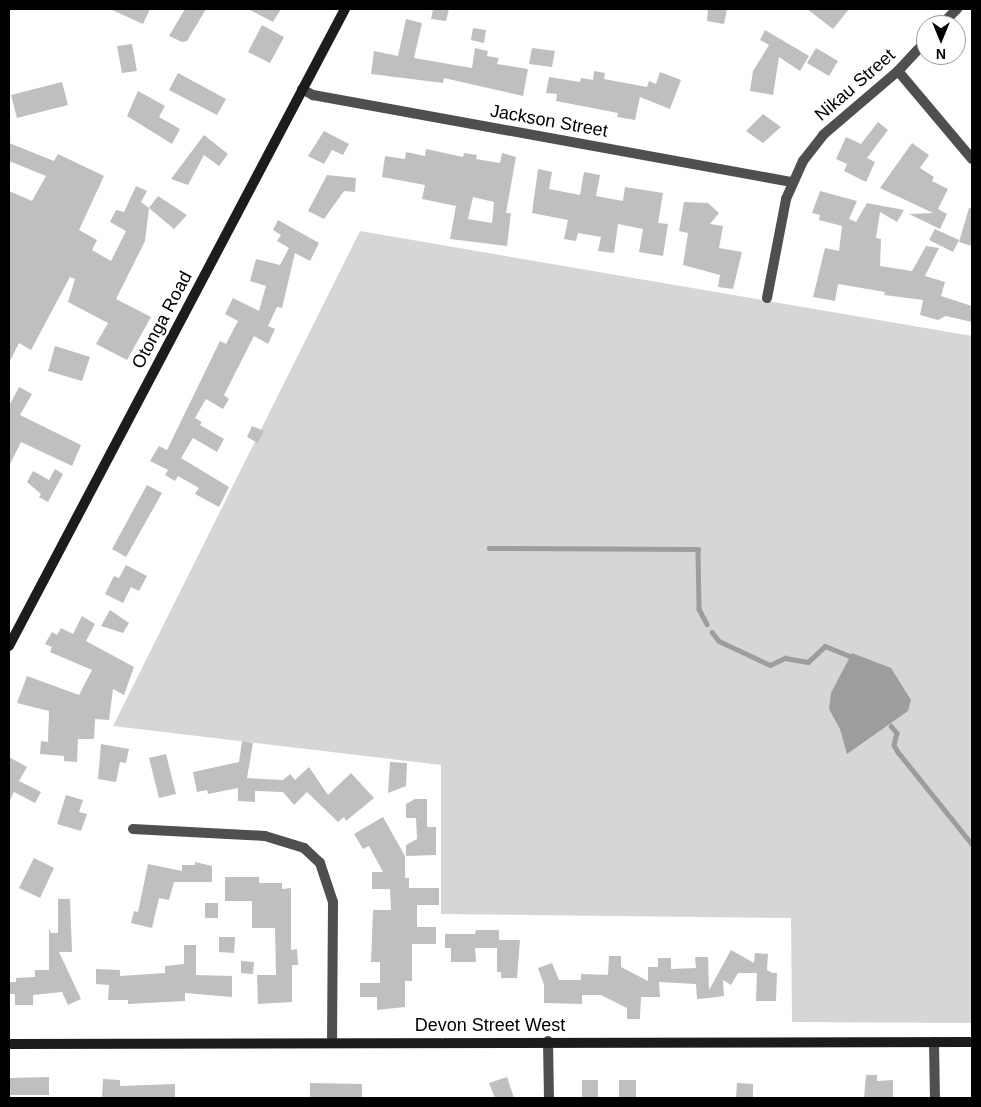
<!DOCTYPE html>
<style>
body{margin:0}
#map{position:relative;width:981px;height:1107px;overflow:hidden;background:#fff;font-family:Helvetica,sans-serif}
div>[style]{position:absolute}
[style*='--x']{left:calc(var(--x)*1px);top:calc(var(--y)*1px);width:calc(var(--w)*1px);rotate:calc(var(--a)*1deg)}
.green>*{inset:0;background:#d6d6d6}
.water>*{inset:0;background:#9d9d9d}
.stream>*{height:4.5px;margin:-2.25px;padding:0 2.25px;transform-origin:2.25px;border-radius:2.25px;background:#9d9d9d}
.building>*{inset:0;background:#bfbfbf}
.street>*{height:10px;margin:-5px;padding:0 5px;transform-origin:5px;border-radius:5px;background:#4f4f4f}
.secondary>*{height:10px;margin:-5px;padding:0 5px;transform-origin:5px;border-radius:5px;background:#1c1c1c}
span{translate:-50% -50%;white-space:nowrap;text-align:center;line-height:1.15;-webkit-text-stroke:5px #fff;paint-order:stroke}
.street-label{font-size:18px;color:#000}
.frame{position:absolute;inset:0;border:10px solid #000;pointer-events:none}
.north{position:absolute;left:916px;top:15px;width:50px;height:50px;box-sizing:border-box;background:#fff;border:1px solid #999;border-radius:50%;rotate:180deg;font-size:14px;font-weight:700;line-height:20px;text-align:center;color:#000}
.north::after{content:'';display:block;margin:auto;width:18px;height:22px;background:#000;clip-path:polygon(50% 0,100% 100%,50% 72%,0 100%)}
</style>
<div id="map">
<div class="green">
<i style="clip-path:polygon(360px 231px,972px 336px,972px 1023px,792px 1022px,791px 918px,441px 914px,441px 765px,113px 726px)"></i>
</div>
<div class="water">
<i style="clip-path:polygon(852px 653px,891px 668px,911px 700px,908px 711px,847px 754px,840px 729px,829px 709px,831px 693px)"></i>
</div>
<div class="stream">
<i style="--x:489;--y:548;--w:209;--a:0.3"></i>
<i style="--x:698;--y:549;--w:60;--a:89"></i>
<i style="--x:699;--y:609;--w:17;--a:62"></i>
<i style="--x:712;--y:632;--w:11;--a:52"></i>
<i style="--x:719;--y:641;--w:56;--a:25.2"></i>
<i style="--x:770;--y:665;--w:17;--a:-25"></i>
<i style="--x:785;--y:658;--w:23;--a:10"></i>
<i style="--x:808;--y:662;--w:23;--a:-43"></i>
<i style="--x:825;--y:646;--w:27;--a:22"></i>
<i style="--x:891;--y:726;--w:9;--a:49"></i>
<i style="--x:897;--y:733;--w:12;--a:104"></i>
<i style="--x:894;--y:745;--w:8;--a:60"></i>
<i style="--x:898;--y:752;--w:118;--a:51.2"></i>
</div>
<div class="building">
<i style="clip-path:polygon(110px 9px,150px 9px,143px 24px)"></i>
<i style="clip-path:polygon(185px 9px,206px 9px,187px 41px,182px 42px,169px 36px)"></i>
<i style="clip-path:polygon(248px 9px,281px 9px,273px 22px)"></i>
<i style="clip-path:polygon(433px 9px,449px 9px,446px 21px,431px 19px)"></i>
<i style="clip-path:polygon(708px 9px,727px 9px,724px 24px,707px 21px)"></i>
<i style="clip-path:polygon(807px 9px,849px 9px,833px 29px)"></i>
<i style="clip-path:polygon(406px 19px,422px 23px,414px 58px,472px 68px,475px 48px,488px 51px,487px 56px,499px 58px,497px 64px,528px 69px,523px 96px,444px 78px,443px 83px,371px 74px,374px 51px,398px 56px)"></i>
<i style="clip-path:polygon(262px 25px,284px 37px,270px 63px,248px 52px)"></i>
<i style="clip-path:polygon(473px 28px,486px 30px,484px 43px,471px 40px)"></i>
<i style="clip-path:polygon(765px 30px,809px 56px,800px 71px,779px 57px,773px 95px,750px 91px,753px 71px,769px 45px,760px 40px)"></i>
<i style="clip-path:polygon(132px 44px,137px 71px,122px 73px,117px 46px)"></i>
<i style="clip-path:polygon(532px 48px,555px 51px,552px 67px,529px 64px)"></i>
<i style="clip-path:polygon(816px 48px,838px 61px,829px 76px,807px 63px)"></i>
<i style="clip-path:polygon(594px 71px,605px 73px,604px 79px,647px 87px,649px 81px,656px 84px,660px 72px,681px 80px,670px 109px,640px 97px,635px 120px,617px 117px,618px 113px,556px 101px,557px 94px,546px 93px,549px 77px,580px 82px,581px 78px,593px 80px)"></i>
<i style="clip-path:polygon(178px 73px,226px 99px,217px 115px,169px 90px)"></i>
<i style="clip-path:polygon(62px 82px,68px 105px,17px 118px,11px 95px)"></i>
<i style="clip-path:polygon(138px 91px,165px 106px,159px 117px,180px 129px,172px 144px,127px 116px)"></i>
<i style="clip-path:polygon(763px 114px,781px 127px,763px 143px,746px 131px)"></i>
<i style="clip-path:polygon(878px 122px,888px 130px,867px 158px,875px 162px,866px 182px,844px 171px,847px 164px,836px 159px,846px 137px,861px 144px)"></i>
<i style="clip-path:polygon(324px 131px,349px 144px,343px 155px,332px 150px,324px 164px,308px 156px)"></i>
<i style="clip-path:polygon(204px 135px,228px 154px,219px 166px,204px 155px,188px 185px,171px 179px)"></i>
<i style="clip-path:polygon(9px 143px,54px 161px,58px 154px,104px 176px,79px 230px,97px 240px,92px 250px,111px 261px,126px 231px,110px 222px,116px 210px,124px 212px,136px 186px,147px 191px,141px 202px,149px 208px,158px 196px,187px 215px,174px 229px,149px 208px,145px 241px,116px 299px,151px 317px,127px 360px,96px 344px,108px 323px,68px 302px,75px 279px,70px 277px,31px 350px,19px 343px,9px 363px,9px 191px,32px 201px,46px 176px,9px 161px)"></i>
<i style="clip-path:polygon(912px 143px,929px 155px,920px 168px,934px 177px,932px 181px,948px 189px,938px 209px,947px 214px,940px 229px,909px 214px,933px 213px,880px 188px)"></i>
<i style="clip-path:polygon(evenodd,426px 149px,463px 157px,464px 153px,477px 155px,476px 159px,500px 163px,502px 153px,516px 157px,506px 213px,511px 213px,507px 246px,450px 239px,456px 206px,422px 199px,425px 185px,382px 177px,385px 156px,405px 159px,406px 152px,425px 156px,426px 149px,473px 197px,494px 202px,492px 223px,468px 219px,473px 197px)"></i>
<i style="clip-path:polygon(538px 169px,552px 172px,549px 189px,580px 195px,584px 172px,600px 175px,596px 196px,623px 201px,625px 187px,663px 193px,658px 223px,668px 224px,663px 256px,639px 252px,643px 229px,618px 224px,614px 253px,598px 251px,601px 237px,578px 233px,576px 241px,564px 239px,568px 220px,532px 213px)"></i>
<i style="clip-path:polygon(327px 175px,356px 178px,355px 192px,344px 191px,324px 219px,308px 211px)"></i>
<i style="clip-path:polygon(820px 191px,857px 201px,849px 219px,856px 222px,867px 203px,904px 210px,897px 222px,880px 212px,876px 238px,881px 239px,880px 266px,912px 271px,926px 246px,939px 248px,925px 276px,945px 282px,941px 296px,972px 306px,972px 322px,946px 316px,938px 320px,920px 315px,923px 300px,884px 295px,885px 292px,838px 284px,835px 301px,813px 297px,825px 248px,839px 251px,842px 226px,819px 220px,820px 215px,812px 213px)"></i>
<i style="clip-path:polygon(684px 202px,708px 203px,719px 213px,710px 224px,723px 226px,719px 248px,742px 252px,733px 289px,718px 287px,720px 275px,683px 265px,688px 233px,679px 231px)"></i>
<i style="clip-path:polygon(969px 208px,972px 208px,972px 246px,959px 242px)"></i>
<i style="clip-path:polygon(278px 220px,319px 243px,310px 261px,295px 253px,282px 308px,277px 307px,268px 326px,275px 329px,268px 344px,254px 336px,224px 395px,229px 399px,223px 409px,206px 399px,195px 418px,202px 422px,200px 425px,224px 439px,217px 452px,193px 438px,181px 458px,229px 487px,219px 507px,195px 494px,199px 488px,178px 476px,175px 481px,165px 475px,168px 470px,150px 461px,159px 446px,167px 450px,220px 341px,226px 344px,238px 321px,225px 314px,233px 298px,259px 311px,266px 286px,250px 281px,256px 259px,280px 265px,289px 248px,277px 241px,281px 235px,273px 230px)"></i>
<i style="clip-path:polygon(935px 229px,959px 240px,953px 252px,929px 240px)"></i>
<i style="clip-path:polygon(55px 346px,90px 357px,82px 381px,48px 371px)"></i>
<i style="clip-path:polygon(19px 387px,32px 394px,20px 415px,81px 445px,72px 466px,21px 442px,9px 466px,9px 406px)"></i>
<i style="clip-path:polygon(252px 426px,264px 431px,258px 443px,247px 437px)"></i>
<i style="clip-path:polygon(55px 469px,63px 474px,48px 502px,39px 497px,41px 494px,27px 482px,33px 471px,49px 480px)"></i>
<i style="clip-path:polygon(147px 485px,162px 493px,126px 557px,112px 549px)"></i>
<i style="clip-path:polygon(126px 565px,147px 576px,139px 591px,131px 587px,123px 603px,105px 594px,114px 576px,119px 578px)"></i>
<i style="clip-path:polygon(110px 610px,129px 623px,123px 633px,101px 626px)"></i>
<i style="clip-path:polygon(82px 616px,95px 624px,86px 641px,134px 667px,124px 695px,113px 689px,109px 720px,95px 719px,94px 739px,78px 739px,77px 762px,64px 761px,64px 756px,40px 754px,41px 741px,48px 742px,49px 711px,17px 703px,27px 676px,79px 695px,92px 670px,50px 652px,52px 647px,45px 644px,52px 632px,57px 635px,61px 628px,73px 634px)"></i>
<i style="clip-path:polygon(242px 741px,253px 743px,247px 778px,283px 780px,290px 774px,295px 780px,309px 767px,328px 795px,351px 773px,374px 798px,346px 821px,344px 817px,338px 822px,307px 792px,294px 805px,283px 792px,255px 791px,255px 802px,238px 801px,238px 788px,208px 794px,207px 790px,197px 792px,193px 772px,239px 762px)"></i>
<i style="clip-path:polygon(101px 744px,129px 749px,126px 763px,120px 762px,116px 782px,98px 779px)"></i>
<i style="clip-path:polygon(166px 754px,176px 794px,159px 798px,149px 758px)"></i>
<i style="clip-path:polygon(9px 757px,27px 767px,19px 781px,41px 792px,35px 803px,14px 792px,9px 802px)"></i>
<i style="clip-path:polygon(390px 762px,407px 763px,406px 786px,388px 793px)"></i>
<i style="clip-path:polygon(66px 795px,83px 800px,79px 812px,87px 814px,81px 831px,57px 824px)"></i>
<i style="clip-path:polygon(415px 799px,427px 799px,427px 827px,436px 827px,436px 855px,406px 856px,406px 845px,417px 839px,416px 818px,406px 818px,406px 804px)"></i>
<i style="clip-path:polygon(383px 817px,405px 856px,405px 878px,409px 878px,409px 888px,439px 888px,439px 905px,417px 905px,417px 927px,436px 927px,436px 944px,412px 944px,412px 981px,405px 981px,405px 1007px,377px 1010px,377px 997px,360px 997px,360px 983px,380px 983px,380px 962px,371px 962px,373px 910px,391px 910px,390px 889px,372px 889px,372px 872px,383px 872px,369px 846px,363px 849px,354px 834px)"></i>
<i style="clip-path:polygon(34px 858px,54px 868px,40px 898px,19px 888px)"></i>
<i style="clip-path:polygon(195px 862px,212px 866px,212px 882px,174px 882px,169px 900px,159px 898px,152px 928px,131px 923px,134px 911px,138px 912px,148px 864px,182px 871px,182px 865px,195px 865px)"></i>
<i style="clip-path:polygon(225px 877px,259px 877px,259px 883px,282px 883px,282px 889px,291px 888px,291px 950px,297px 949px,298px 965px,292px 965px,292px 1002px,258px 1004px,257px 975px,276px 975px,275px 928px,252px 928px,252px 901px,225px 901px)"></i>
<i style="clip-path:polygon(58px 899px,70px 899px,72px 952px,59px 952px,81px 999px,68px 1005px,62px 992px,33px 995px,33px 1005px,15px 1005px,15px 994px,9px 994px,9px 982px,16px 982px,16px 978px,35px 977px,35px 970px,49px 970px,49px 928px,51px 933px,58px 933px)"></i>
<i style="clip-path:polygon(205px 903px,218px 903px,218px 918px,205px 918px)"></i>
<i style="clip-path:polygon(476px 930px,499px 930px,499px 940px,520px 940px,517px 978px,501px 978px,501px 972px,497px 972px,497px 948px,475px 948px,476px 962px,451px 962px,451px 948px,445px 948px,445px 934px,475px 934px)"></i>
<i style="clip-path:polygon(219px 937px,235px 937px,234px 953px,219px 952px)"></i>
<i style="clip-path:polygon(184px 945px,196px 945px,196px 975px,232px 976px,232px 997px,185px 993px,185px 1001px,128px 1004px,128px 1000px,108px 1000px,109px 985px,96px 984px,96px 969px,120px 970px,120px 976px,165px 973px,165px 966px,184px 964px)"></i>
<i style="clip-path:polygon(731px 950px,754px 963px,755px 953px,768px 954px,767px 970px,772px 973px,767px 973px,777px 973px,776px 1001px,756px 1001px,757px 973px,738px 973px,731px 985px,723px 980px,724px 996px,709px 998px,697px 999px,696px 984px,659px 982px,660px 997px,641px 997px,640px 1019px,627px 1019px,627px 1008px,601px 995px,582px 995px,582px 1004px,544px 1003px,544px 985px,538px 968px,552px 963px,559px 980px,581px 980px,581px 974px,608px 975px,609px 956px,621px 956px,621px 967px,648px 981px,648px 967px,658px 967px,658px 958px,671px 958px,671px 969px,696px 968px,695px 957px,708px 957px,709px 990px)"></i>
<i style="clip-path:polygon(241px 961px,254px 962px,253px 974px,241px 973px)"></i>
<i style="clip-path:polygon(866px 1075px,877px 1075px,877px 1081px,893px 1080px,893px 1098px,864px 1098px)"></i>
<i style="clip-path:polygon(49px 1077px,49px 1095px,9px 1095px,9px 1078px)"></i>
<i style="clip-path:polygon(507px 1077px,514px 1098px,495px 1098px,489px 1083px)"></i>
<i style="clip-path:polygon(103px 1079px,120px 1080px,120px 1086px,175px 1084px,175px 1098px,102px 1098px)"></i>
<i style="clip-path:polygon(582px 1080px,598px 1080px,598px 1098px,582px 1098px)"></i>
<i style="clip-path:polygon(619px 1080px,636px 1080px,636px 1098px,619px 1098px)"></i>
<i style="clip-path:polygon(310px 1083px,362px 1084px,362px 1098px,310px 1098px)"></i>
<i style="clip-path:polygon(737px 1083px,753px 1084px,753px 1098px,736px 1098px)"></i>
</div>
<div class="street">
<i style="--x:941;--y:25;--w:23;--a:-45"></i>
<i style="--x:898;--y:71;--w:115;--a:49.9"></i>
<i style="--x:302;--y:89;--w:13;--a:29"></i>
<i style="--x:313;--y:95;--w:487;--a:10.3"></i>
<i style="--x:767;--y:298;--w:101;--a:-79.1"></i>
<i style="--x:786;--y:199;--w:42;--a:-65.9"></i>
<i style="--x:803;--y:161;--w:33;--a:-52"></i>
<i style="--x:823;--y:135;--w:99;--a:-40.5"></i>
<i style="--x:898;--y:71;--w:41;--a:-47"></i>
<i style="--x:133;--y:829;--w:132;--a:3"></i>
<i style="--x:265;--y:836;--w:41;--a:17.1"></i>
<i style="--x:304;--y:848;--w:22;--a:43"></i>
<i style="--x:320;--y:863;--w:41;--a:71.6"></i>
<i style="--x:333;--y:902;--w:139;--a:90.4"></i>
<i style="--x:548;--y:1041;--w:57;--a:89"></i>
<i style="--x:934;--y:1042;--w:56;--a:89"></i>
</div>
<div class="secondary">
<i style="--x:9;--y:646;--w:720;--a:-62.19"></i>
<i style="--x:9;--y:1044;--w:963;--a:-0.12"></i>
</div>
<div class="street-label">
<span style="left:855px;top:85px;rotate:-41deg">Nikau Street</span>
<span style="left:549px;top:121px;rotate:10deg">Jackson Street</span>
<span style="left:162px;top:320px;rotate:-62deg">Otonga Road</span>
<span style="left:490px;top:1025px">Devon Street West</span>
</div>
<div class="frame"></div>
<div class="north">N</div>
</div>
